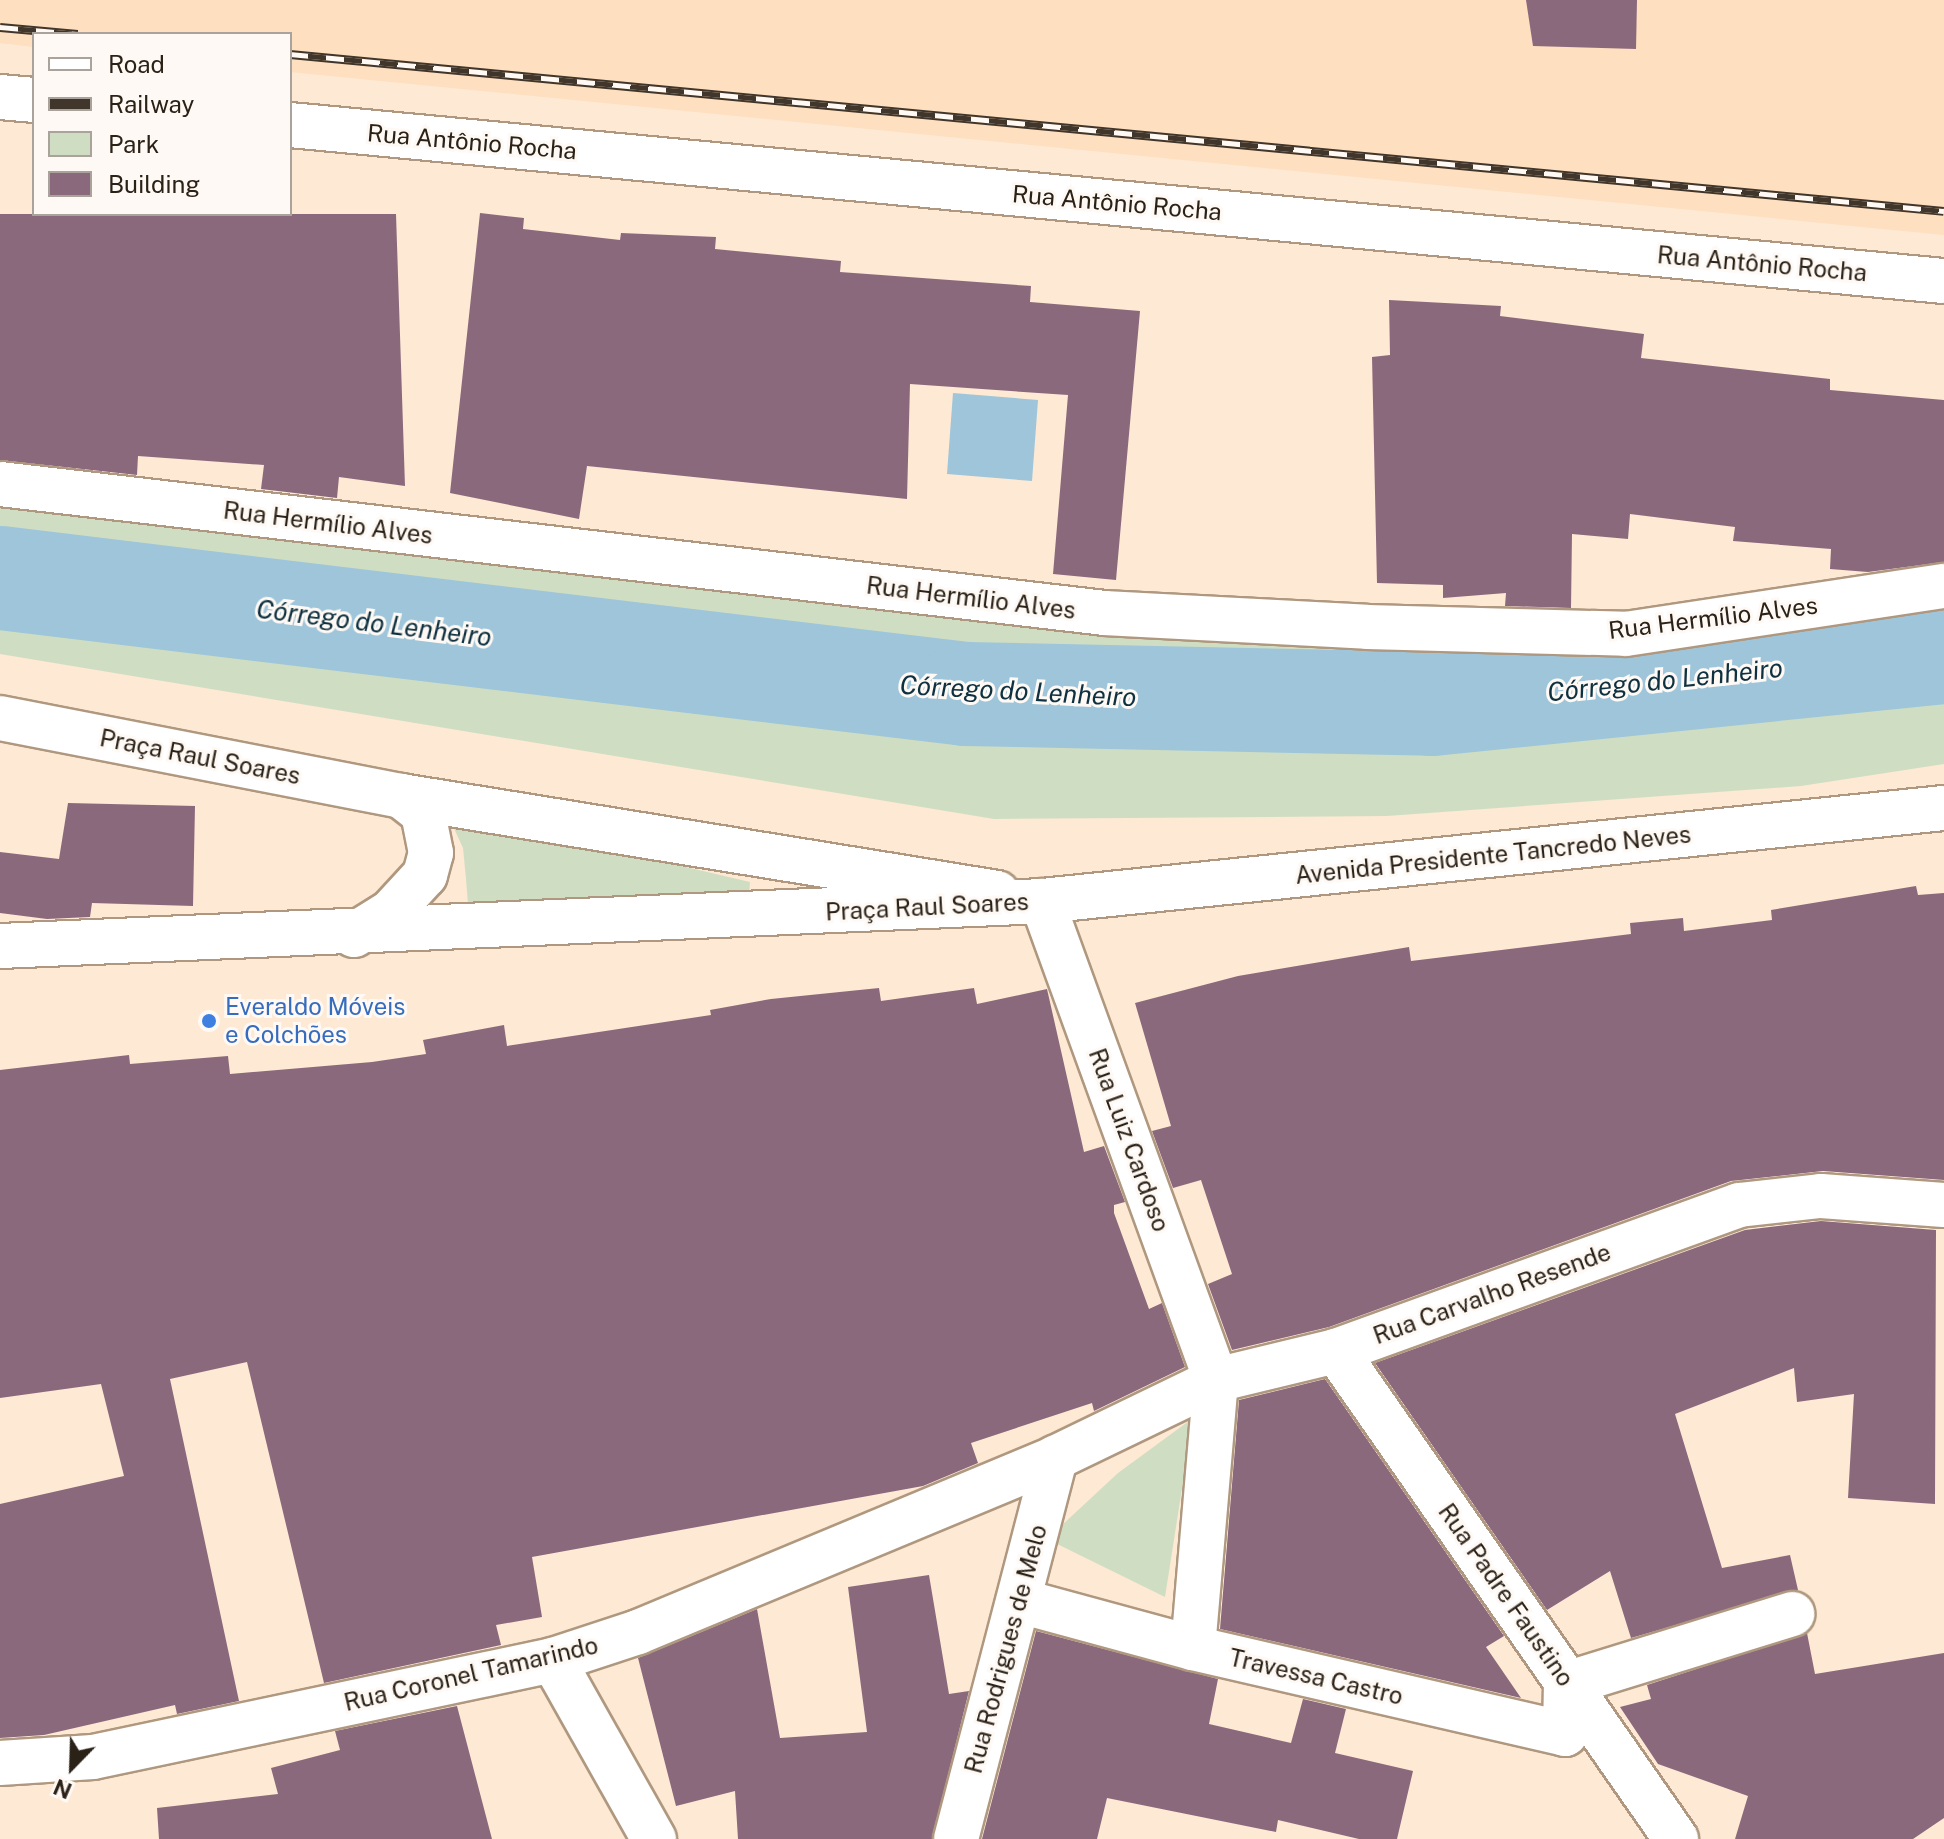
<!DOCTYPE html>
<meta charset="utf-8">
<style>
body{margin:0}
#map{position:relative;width:1944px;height:1839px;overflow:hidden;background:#fde9d4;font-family:"Public Sans",sans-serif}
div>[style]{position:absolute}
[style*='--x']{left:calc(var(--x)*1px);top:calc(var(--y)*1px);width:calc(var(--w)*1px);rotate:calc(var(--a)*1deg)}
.built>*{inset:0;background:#fedfbf}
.green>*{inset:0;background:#cfdec2}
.water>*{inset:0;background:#9ec5da}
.river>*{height:104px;margin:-52px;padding:0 52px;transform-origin:52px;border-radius:52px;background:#9ec5da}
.building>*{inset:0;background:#8b697d}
.roads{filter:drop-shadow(2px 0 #af987f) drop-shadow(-2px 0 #af987f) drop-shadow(0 2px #af987f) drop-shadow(0 -2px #af987f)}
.street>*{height:44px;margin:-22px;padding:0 22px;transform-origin:22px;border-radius:22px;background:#fff}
.secondary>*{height:44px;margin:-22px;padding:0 22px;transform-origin:22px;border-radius:22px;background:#fff}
.highway>*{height:44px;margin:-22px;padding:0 22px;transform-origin:22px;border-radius:22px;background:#fff}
.rail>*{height:9px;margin-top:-4.5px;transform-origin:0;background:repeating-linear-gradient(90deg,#fef9f4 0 18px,#41362b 0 36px);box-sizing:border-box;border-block:2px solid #41362b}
.dots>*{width:22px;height:22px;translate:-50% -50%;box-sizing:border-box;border:4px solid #fef9f4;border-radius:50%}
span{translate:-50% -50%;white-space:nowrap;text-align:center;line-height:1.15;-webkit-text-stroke:6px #fef9f4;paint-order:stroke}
.street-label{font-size:24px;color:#2a2117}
.shop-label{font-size:24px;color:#366cbe}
.left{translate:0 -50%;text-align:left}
.water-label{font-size:26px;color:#0e3141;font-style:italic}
.legend{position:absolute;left:32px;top:32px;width:260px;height:184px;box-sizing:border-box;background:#fef9f4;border:2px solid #a9a39c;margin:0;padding:10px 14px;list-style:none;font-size:24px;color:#2a2117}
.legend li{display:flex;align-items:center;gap:16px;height:40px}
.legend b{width:40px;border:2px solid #a9a39c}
.north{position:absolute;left:32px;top:1727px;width:80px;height:80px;-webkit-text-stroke:6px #fef9f4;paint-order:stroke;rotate:203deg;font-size:22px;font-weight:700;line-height:32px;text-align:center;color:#2a2117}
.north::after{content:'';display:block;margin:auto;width:28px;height:36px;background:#2a2117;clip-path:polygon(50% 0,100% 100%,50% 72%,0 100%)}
</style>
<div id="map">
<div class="built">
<i style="clip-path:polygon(0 0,1944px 0,1944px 235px,290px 72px,290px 34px,34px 34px,34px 47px,0 43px)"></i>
</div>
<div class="green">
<i style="clip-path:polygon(0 498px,1278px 637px,1944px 598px,1944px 764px,1801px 786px,1387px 816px,994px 819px,0 654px)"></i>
<i style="clip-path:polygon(446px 811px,750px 882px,749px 896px,457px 927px,468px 904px,466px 879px,463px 848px)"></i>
<i style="clip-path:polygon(1193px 1418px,1165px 1597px,1047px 1539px,1118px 1473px)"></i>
</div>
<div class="water">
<i style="clip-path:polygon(953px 393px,1038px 400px,1032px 481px,947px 474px)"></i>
</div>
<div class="river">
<i style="--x:0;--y:578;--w:972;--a:6.85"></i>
<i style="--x:965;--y:694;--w:467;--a:1.2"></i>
<i style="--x:1432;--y:704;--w:515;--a:-5.8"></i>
</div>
<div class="building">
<i style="clip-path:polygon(1526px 0,1637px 0,1636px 49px,1533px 46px)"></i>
<i style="clip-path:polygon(480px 213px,524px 218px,523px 229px,620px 240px,621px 233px,716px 237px,715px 249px,841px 261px,840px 272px,1031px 286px,1030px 302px,1140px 311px,1116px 580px,1053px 574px,1068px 395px,910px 384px,907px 499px,587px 466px,579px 519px,450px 493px)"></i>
<i style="clip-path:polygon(0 214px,396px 214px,405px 486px,339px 477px,337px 498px,261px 489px,264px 465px,138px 456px,137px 475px,0 460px)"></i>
<i style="clip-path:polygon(1389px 300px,1501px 306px,1500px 316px,1644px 334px,1641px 358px,1830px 379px,1830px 390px,1944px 400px,1944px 562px,1868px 572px,1830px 569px,1831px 549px,1733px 541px,1735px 527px,1630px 514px,1628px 539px,1572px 534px,1571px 608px,1505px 606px,1506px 593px,1443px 598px,1443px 585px,1377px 583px,1372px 357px,1390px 355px)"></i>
<i style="clip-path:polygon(68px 803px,195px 806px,193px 906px,92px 903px,90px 917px,47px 919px,0 913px,0 852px,59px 859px)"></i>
<i style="clip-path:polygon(1916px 886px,1918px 895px,1944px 893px,1944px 1180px,1823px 1171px,1731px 1181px,1329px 1327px,1232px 1350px,1208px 1284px,1232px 1274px,1201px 1180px,1173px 1188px,1152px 1131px,1171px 1126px,1135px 1003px,1238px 976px,1409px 947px,1411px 961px,1631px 934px,1630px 923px,1683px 918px,1684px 931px,1772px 920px,1771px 910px)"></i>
<i style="clip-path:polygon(879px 988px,881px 1001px,974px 988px,977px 1004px,1047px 989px,1084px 1152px,1104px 1146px,1125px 1202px,1114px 1205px,1114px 1213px,1149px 1309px,1162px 1303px,1185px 1367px,1094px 1411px,1092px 1403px,971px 1443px,978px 1463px,923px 1486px,532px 1557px,542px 1617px,496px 1625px,501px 1645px,324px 1683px,247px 1362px,170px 1379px,239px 1701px,177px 1714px,175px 1705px,44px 1735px,0 1738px,0 1504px,124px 1476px,101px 1384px,0 1398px,0 1070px,129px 1055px,130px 1064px,228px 1056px,230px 1074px,372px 1062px,426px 1054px,423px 1040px,504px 1025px,507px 1046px,711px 1015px,710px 1010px,771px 999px)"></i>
<i style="clip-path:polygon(1821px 1221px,1936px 1230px,1935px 1504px,1848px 1498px,1854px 1394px,1797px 1402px,1794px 1368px,1675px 1414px,1722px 1568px,1790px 1555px,1798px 1590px,1631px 1638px,1610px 1571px,1547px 1610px,1375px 1363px,1745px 1230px)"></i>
<i style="clip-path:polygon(1325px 1379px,1504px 1636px,1486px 1647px,1521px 1698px,1220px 1629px,1239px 1400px)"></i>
<i style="clip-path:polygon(929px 1575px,949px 1694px,969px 1691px,932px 1839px,738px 1839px,735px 1791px,676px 1806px,638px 1658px,757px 1609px,780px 1738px,867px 1732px,848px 1587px)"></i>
<i style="clip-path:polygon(1036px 1631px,1218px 1679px,1209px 1724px,1291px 1743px,1303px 1699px,1346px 1709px,1335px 1753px,1413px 1771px,1397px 1839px,1359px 1839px,1278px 1820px,1276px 1832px,1107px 1798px,1097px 1839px,982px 1839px)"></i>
<i style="clip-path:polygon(1807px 1633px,1815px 1674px,1944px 1653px,1944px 1818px,1913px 1839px,1735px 1839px,1748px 1796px,1658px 1764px,1620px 1707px,1651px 1699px,1647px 1685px)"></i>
<i style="clip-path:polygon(457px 1706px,492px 1839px,159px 1839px,157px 1808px,278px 1794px,271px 1768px,340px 1750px,335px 1731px)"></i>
</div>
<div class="roads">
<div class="street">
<i style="--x:0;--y:484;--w:1112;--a:6.66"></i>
<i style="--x:1104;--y:613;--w:263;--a:3"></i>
<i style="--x:1367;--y:627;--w:259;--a:1.5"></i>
<i style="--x:1626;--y:634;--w:322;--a:-8.6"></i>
<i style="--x:0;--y:718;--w:409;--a:11"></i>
<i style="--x:401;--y:796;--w:604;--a:9.24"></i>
<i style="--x:354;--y:935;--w:44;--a:-31.9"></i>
<i style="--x:391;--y:912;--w:50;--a:-47.4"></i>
<i style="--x:425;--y:875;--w:23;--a:-75"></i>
<i style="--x:431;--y:853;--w:41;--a:-101.3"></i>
<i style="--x:423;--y:813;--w:28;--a:-142"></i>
<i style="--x:1336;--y:1351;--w:595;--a:55.13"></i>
<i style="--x:1020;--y:1601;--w:179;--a:15.2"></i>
<i style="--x:1193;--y:1648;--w:382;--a:13"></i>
<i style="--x:1565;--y:1734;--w:50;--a:-88.9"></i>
<i style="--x:1566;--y:1684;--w:237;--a:-17.2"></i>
<i style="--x:1193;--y:1648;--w:269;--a:-85.1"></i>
<i style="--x:1216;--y:1380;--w:123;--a:-13.6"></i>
<i style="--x:1336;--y:1351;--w:429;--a:-19.9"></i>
<i style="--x:1739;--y:1205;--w:82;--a:-6.3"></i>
<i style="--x:1821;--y:1196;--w:123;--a:4.2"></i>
<i style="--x:553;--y:1660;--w:206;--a:60.6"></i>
</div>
<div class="secondary">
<i style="--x:0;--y:1763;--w:93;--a:-3.7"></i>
<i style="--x:93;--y:1757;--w:470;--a:-11.9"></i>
<i style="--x:553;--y:1660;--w:89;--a:-18.2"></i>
<i style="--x:638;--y:1632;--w:452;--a:-22.6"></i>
<i style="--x:1055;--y:1458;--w:179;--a:-25.8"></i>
<i style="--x:1216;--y:1380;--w:510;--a:-109.96"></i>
<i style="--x:956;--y:1839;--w:394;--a:-75.4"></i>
</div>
<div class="highway">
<i style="--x:0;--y:97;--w:34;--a:5"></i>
<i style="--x:290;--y:125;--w:1661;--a:5.39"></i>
<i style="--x:0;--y:946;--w:1043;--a:-2.47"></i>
<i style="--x:1042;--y:901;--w:907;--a:-5.89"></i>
</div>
</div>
<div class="rail">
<i style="--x:0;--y:27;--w:78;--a:5.1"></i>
<i style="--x:290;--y:54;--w:1661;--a:5.42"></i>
</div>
<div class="dots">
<i style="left:209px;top:1021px;background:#3f7fe0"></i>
</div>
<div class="street-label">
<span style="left:472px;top:142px;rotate:5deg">Rua Antônio Rocha</span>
<span style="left:1117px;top:203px;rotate:5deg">Rua Antônio Rocha</span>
<span style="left:1762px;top:264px;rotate:5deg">Rua Antônio Rocha</span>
<span style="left:328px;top:523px;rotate:7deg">Rua Hermílio Alves</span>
<span style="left:971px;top:598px;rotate:7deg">Rua Hermílio Alves</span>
<span style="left:1713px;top:618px;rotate:-7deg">Rua Hermílio Alves</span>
<span style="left:200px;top:757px;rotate:11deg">Praça Raul Soares</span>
<span style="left:1493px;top:855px;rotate:-6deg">Avenida Presidente Tancredo Neves</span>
<span style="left:927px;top:907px;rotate:-3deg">Praça Raul Soares</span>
<span style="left:1129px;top:1140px;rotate:70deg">Rua Luiz Cardoso</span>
<span style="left:1492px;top:1294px;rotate:-20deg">Rua Carvalho Resende</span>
<span style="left:1506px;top:1595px;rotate:55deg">Rua Padre Faustino</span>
<span style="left:1006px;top:1649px;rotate:-75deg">Rua Rodrigues de Melo</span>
<span style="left:471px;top:1674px;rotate:-13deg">Rua Coronel Tamarindo</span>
<span style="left:1316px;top:1677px;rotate:13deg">Travessa Castro</span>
</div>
<div class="shop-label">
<span class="left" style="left:225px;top:1021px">Everaldo Móveis<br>e Colchões</span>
</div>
<div class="water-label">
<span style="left:374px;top:623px;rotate:7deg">Córrego do Lenheiro</span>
<span style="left:1665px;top:680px;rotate:-6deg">Córrego do Lenheiro</span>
<span style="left:1018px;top:691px;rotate:3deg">Córrego do Lenheiro</span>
</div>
<ul class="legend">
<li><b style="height:10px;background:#fff"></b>Road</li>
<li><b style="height:10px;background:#41362b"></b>Railway</li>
<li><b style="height:22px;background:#cfdec2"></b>Park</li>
<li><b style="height:22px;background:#8b697d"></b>Building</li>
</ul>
<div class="north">N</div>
</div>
